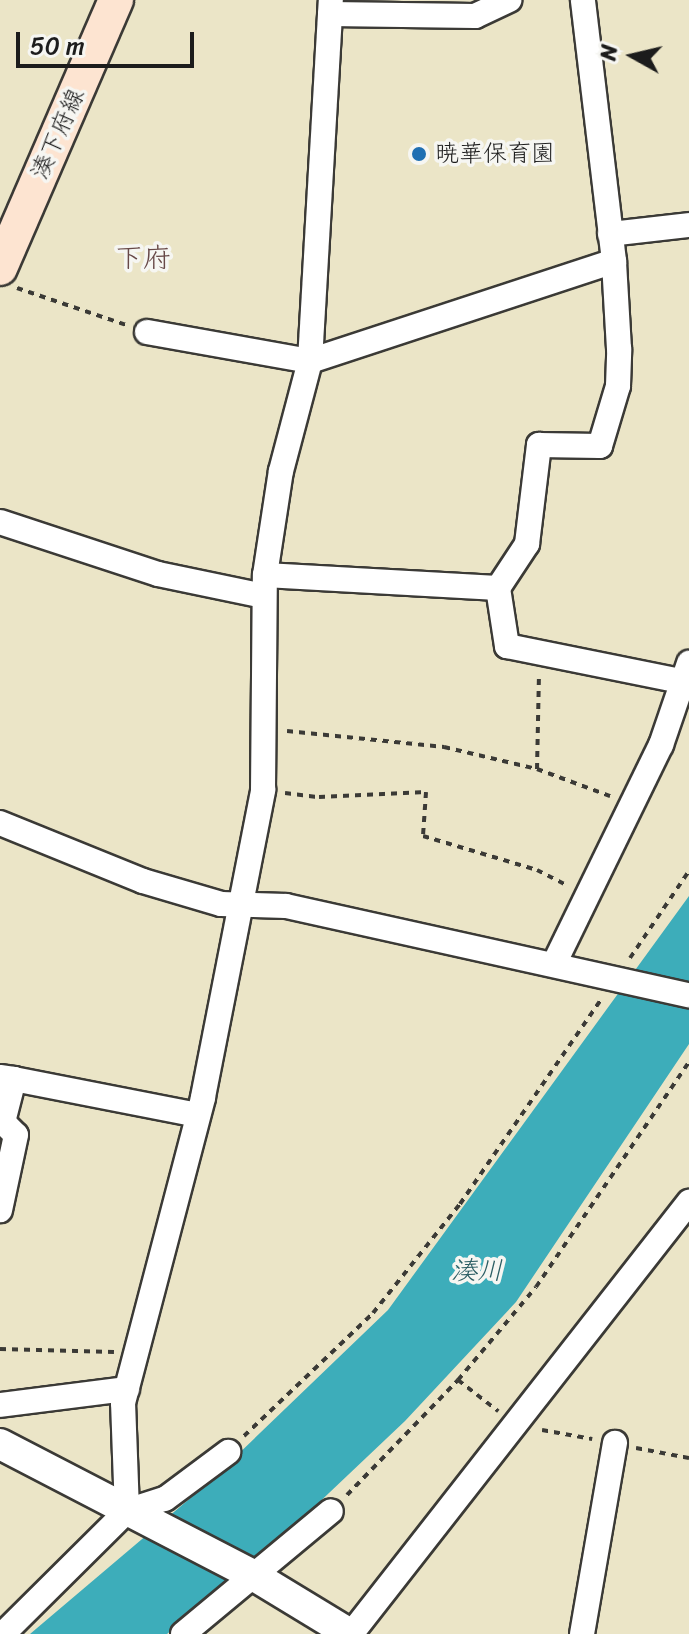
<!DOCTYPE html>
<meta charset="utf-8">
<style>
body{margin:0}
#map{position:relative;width:689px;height:1634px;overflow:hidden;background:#ebe5c7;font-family:Sriracha,"Klee One",sans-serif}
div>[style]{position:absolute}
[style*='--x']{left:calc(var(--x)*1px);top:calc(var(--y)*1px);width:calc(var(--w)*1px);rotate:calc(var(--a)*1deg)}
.water>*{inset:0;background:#3dadba}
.path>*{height:4px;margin-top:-2px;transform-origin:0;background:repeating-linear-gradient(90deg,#3b3a36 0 6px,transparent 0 12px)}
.roads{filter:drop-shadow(2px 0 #3b3a36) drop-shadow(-2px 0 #3b3a36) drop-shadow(0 2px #3b3a36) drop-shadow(0 -2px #3b3a36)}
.minor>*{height:24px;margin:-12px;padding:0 12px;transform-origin:12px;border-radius:12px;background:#fff}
.tertiary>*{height:30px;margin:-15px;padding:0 15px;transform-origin:15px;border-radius:15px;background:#fff}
.secondary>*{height:34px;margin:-17px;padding:0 17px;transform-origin:17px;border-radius:17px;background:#fde4d1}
.dots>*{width:22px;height:22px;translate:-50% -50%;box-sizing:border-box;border:4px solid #f6f6f2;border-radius:50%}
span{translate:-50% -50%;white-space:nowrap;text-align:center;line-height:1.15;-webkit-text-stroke:7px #f6f6f2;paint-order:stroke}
.street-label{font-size:24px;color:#1c1c1c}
.poi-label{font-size:24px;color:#1c1c1c}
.left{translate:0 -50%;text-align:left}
.water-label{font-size:26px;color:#2b5d63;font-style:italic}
.quarter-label{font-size:28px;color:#674847}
.north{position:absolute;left:593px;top:16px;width:80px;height:80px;-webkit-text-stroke:6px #f6f6f2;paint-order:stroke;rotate:278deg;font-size:22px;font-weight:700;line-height:32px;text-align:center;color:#1c1c1c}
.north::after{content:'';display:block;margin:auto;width:28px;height:36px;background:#1c1c1c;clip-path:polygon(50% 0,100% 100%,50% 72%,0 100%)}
.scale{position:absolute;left:16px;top:32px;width:178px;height:36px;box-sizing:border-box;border:4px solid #1c1c1c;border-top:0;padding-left:10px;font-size:24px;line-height:28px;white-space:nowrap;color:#1c1c1c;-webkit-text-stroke:6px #f6f6f2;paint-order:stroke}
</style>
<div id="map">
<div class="water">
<i style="clip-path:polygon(689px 896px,689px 1044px,516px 1302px,405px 1421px,272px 1547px,167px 1634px,30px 1634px,207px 1484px,388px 1310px)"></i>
</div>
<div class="path">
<i style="--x:17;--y:288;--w:115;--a:18.7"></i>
<i style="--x:287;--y:731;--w:158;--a:5.8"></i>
<i style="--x:444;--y:747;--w:96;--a:13.3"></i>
<i style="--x:537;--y:769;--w:78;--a:20.3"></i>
<i style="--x:537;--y:769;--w:94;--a:-88.8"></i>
<i style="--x:285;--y:793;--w:34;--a:7"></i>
<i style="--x:319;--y:797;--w:107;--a:-2.7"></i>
<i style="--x:426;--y:792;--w:44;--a:93.9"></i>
<i style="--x:423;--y:836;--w:119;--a:16.6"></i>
<i style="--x:537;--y:870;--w:34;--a:27"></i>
<i style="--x:630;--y:958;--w:105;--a:-55.9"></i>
<i style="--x:0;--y:1349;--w:114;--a:1.5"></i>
<i style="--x:458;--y:1380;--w:51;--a:37.8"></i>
<i style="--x:542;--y:1430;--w:51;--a:10.2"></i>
<i style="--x:244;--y:1436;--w:178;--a:-43.6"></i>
<i style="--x:373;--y:1313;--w:139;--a:-51.4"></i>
<i style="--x:460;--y:1204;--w:250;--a:-55.4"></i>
<i style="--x:636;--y:1448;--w:54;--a:10.7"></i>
<i style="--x:347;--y:1495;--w:160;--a:-46"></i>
<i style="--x:458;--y:1380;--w:121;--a:-50"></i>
<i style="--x:536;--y:1287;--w:272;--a:-55.8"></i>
</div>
<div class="roads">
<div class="minor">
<i style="--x:330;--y:14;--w:145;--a:0.8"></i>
<i style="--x:475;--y:16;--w:38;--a:-25"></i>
<i style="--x:610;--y:234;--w:80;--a:-6.5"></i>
<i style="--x:147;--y:332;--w:166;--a:10.1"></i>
<i style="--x:310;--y:361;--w:320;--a:-18.2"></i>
<i style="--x:0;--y:522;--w:166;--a:18.2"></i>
<i style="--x:158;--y:574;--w:108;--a:11.7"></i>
<i style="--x:265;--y:575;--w:233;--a:3.2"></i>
<i style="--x:498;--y:588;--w:53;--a:-56.6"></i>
<i style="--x:527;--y:544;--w:100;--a:-83.1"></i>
<i style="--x:539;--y:445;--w:61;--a:0.9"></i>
<i style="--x:600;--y:446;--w:63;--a:-73.3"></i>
<i style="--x:618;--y:386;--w:37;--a:-88"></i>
<i style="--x:619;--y:349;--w:88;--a:-93.3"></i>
<i style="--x:614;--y:261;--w:263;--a:-96.8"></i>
<i style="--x:498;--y:588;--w:59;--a:81.2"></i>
<i style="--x:507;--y:646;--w:177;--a:11.4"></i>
<i style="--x:0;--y:823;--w:154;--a:22.1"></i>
<i style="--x:143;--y:881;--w:81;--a:16.4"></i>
<i style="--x:221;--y:904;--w:65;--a:1.8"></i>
<i style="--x:286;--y:906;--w:413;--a:12.5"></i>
<i style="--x:554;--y:964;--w:244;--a:-64"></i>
<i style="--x:661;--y:745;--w:87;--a:-71.1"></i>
<i style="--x:0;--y:1077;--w:14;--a:8"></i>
<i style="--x:14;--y:1079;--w:44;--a:104.3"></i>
<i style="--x:3;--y:1122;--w:18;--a:45"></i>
<i style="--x:16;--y:1135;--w:77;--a:102"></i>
<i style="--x:14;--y:1079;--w:187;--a:11.1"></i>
<i style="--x:0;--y:1405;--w:128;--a:-7.2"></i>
<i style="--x:127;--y:1511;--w:108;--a:-92.1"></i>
<i style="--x:123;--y:1403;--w:316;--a:-75.3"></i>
<i style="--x:203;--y:1097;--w:313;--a:-78.9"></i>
<i style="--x:263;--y:790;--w:215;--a:-89.5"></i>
<i style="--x:265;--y:575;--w:105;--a:-81.3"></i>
<i style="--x:281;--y:471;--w:114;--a:-75.2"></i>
<i style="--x:310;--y:361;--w:362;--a:-86.7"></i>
<i style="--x:3;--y:1634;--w:175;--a:-44.8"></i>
<i style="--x:127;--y:1511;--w:40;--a:-18"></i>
<i style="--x:165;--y:1499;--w:79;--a:-36.7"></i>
<i style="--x:183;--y:1634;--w:192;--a:-39.7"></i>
<i style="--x:351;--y:1634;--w:549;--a:-51.96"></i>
<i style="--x:582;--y:1634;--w:194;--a:-80.2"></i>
</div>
<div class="tertiary">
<i style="--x:0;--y:1444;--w:285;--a:27.4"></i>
<i style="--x:253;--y:1575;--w:114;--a:31.3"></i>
</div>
<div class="secondary">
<i style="--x:0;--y:268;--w:292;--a:-66.6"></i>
</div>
</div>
<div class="dots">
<i style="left:419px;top:154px;background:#1f6fb2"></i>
</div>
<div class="street-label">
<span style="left:58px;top:134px;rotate:-66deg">湊下府線</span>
</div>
<div class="poi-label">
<span class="left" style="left:435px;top:154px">暁華保育園</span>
</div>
<div class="water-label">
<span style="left:477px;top:1271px">湊川</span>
</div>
<div class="quarter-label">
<span style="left:143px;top:258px">下府</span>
</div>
<div class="north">N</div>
<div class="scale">50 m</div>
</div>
